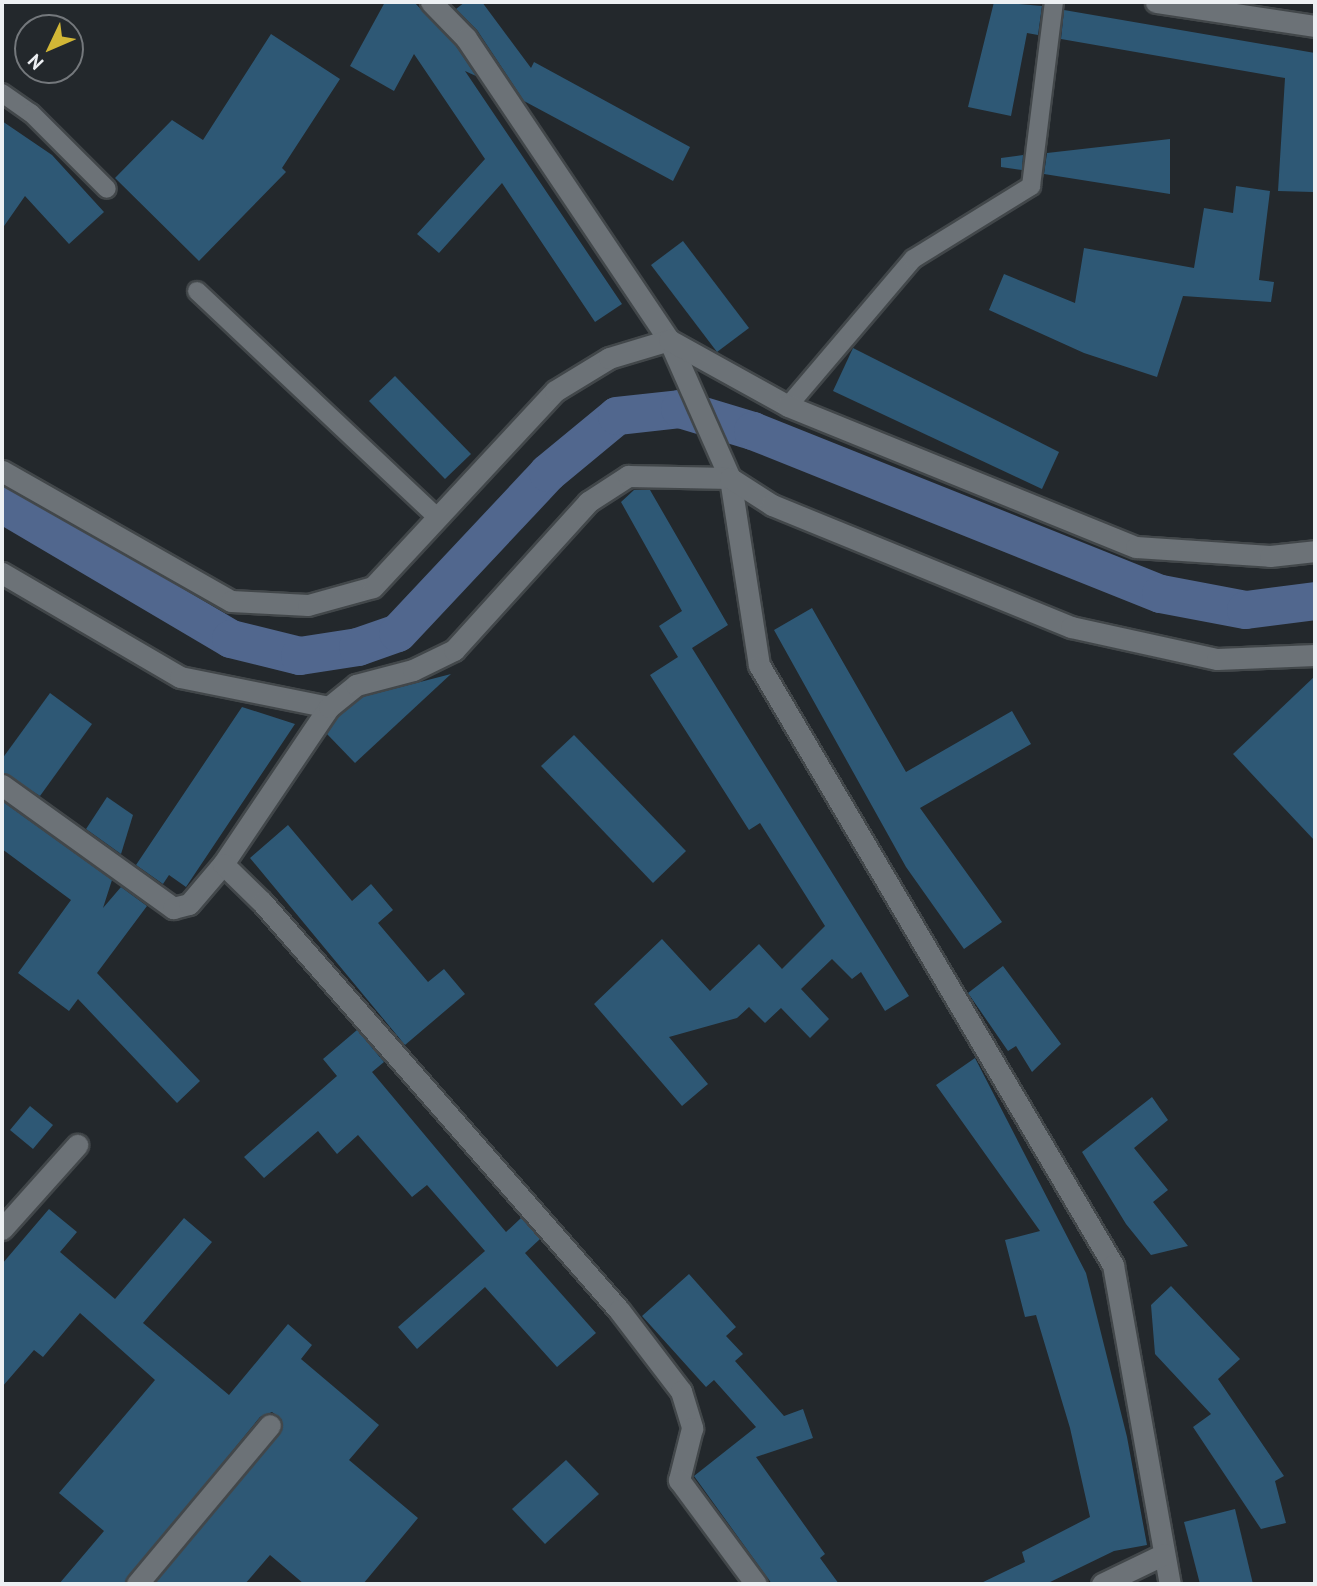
<!DOCTYPE html>
<style>
body{margin:0}
#map{position:relative;width:1317px;height:1586px;overflow:hidden;background:#23282c;font-family:"PT Sans",sans-serif}
div>[style]{position:absolute}
[style*='--x']{left:calc(var(--x)*1px);top:calc(var(--y)*1px);width:calc(var(--w)*1px);rotate:calc(var(--a)*1deg)}
.canal>*{height:38px;margin:-19px;padding:0 19px;transform-origin:19px;border-radius:19px;background:#51678e}
.building>*{inset:0;background:#2e5875}
.roads{filter:drop-shadow(2px 0 #42474a) drop-shadow(-2px 0 #42474a) drop-shadow(0 2px #42474a) drop-shadow(0 -2px #42474a)}
.lane>*{height:18px;margin:-9px;padding:0 9px;transform-origin:9px;border-radius:9px;background:#6c7277}
.street>*{height:21px;margin:-10.5px;padding:0 10.5px;transform-origin:10.5px;border-radius:10.5px;background:#6c7277}
.secondary>*{height:21px;margin:-10.5px;padding:0 10.5px;transform-origin:10.5px;border-radius:10.5px;background:#6c7277}
span{translate:-50% -50%;white-space:nowrap;text-align:center;line-height:1.15;-webkit-text-stroke:5px #23282c;paint-order:stroke}
.frame{position:absolute;inset:0;border:4px solid #edf0f3;pointer-events:none}
.north{position:absolute;left:14px;top:14px;width:70px;height:70px;box-sizing:border-box;background:#23282c;border:2px solid #74787c;border-radius:50%;rotate:226deg;font-size:19px;font-weight:700;line-height:28px;text-align:center;color:#edf0f3}
.north::after{content:'';display:block;margin:auto;width:24px;height:32px;background:#d2b736;clip-path:polygon(50% 0,100% 100%,50% 72%,0 100%)}
</style>
<div id="map">
<div class="canal">
<i style="--x:2;--y:504;--w:266;--a:30.5"></i>
<i style="--x:231;--y:639;--w:71;--a:13.8"></i>
<i style="--x:300;--y:656;--w:59;--a:-8.8"></i>
<i style="--x:358;--y:647;--w:42;--a:-19.3"></i>
<i style="--x:398;--y:633;--w:219;--a:-46.8"></i>
<i style="--x:548;--y:473;--w:89;--a:-39.6"></i>
<i style="--x:617;--y:416;--w:63;--a:-6.3"></i>
<i style="--x:680;--y:409;--w:76;--a:16.8"></i>
<i style="--x:753;--y:431;--w:439;--a:21.8"></i>
<i style="--x:1161;--y:594;--w:86;--a:10.7"></i>
<i style="--x:1246;--y:610;--w:70;--a:-7.4"></i>
</div>
<div class="building">
<i style="clip-path:polygon(385px 2px,414px 2px,456px 46px,476px 76px,465px 71px,622px 304px,595px 322px,502px 183px,439px 253px,417px 234px,485px 159px,414px 54px,394px 91px,350px 66px)"></i>
<i style="clip-path:polygon(465px 2px,482px 2px,531px 68px,534px 62px,690px 147px,673px 181px,524px 101px,477px 30px,456px 9px)"></i>
<i style="clip-path:polygon(994px 2px,1042px 6px,1038px 35px,1027px 33px,1011px 116px,968px 107px)"></i>
<i style="clip-path:polygon(1064px 10px,1315px 53px,1313px 192px,1278px 191px,1285px 78px,1061px 39px)"></i>
<i style="clip-path:polygon(271px 34px,340px 79px,282px 168px,286px 172px,199px 261px,115px 178px,172px 120px,203px 140px)"></i>
<i style="clip-path:polygon(2px 121px,52px 155px,104px 212px,69px 244px,25px 196px,2px 229px)"></i>
<i style="clip-path:polygon(1170px 139px,1170px 194px,1044px 174px,1047px 153px)"></i>
<i style="clip-path:polygon(1023px 155px,1022px 170px,1001px 167px,1001px 158px)"></i>
<i style="clip-path:polygon(1236px 186px,1270px 191px,1259px 280px,1274px 282px,1271px 302px,1183px 296px,1157px 377px,1084px 353px,989px 310px,1004px 274px,1075px 303px,1084px 248px,1194px 268px,1204px 208px,1233px 213px)"></i>
<i style="clip-path:polygon(683px 241px,749px 328px,717px 352px,651px 265px)"></i>
<i style="clip-path:polygon(853px 348px,1059px 452px,1042px 489px,833px 391px)"></i>
<i style="clip-path:polygon(395px 376px,471px 454px,445px 479px,369px 401px)"></i>
<i style="clip-path:polygon(634px 490px,650px 490px,728px 625px,692px 648px,909px 996px,885px 1011px,861px 972px,852px 979px,832px 959px,801px 989px,829px 1019px,810px 1038px,781px 1008px,765px 1023px,749px 1007px,737px 1018px,669px 1037px,708px 1084px,682px 1106px,594px 1004px,662px 939px,710px 991px,759px 944px,782px 969px,825px 926px,760px 823px,749px 830px,650px 675px,678px 657px,659px 626px,682px 611px,621px 502px)"></i>
<i style="clip-path:polygon(812px 608px,906px 772px,1012px 711px,1031px 744px,920px 808px,1002px 922px,964px 949px,906px 867px,774px 630px)"></i>
<i style="clip-path:polygon(451px 674px,355px 763px,327px 734px,338px 717px,362px 697px)"></i>
<i style="clip-path:polygon(1315px 676px,1315px 841px,1233px 754px)"></i>
<i style="clip-path:polygon(50px 693px,92px 724px,40px 796px,2px 772px,2px 759px)"></i>
<i style="clip-path:polygon(242px 707px,295px 724px,186px 887px,169px 875px,163px 884px,136px 865px)"></i>
<i style="clip-path:polygon(574px 735px,686px 851px,653px 883px,541px 766px)"></i>
<i style="clip-path:polygon(107px 797px,133px 815px,121px 854px,86px 829px)"></i>
<i style="clip-path:polygon(2px 801px,112px 880px,103px 908px,121px 887px,147px 906px,97px 973px,200px 1081px,177px 1103px,78px 999px,69px 1011px,18px 973px,71px 900px,2px 849px)"></i>
<i style="clip-path:polygon(288px 825px,352px 901px,371px 884px,393px 910px,378px 923px,428px 982px,444px 969px,465px 994px,405px 1045px,250px 858px)"></i>
<i style="clip-path:polygon(1003px 966px,1061px 1044px,1032px 1072px,1016px 1046px,1008px 1051px,968px 993px)"></i>
<i style="clip-path:polygon(357px 1030px,384px 1062px,372px 1072px,506px 1232px,521px 1218px,540px 1239px,525px 1253px,596px 1333px,557px 1367px,485px 1287px,417px 1349px,398px 1327px,485px 1251px,427px 1185px,412px 1197px,358px 1135px,337px 1154px,318px 1131px,264px 1178px,244px 1157px,337px 1076px,323px 1059px)"></i>
<i style="clip-path:polygon(975px 1058px,1086px 1273px,1127px 1437px,1147px 1545px,1114px 1551px,1046px 1584px,979px 1584px,1025px 1562px,1022px 1552px,1090px 1517px,1070px 1428px,1036px 1315px,1025px 1317px,1005px 1240px,1040px 1231px,936px 1085px)"></i>
<i style="clip-path:polygon(1152px 1097px,1168px 1120px,1134px 1148px,1168px 1190px,1153px 1202px,1188px 1246px,1151px 1255px,1126px 1224px,1082px 1152px)"></i>
<i style="clip-path:polygon(30px 1106px,53px 1125px,33px 1149px,10px 1130px)"></i>
<i style="clip-path:polygon(49px 1209px,77px 1232px,60px 1252px,115px 1299px,184px 1218px,212px 1242px,143px 1323px,229px 1395px,288px 1324px,312px 1345px,301px 1359px,379px 1425px,349px 1460px,418px 1518px,363px 1584px,304px 1584px,270px 1555px,245px 1584px,154px 1584px,280px 1433px,282px 1420px,272px 1412px,260px 1417px,124px 1584px,59px 1584px,104px 1531px,59px 1493px,155px 1380px,80px 1313px,43px 1357px,34px 1350px,2px 1387px,2px 1264px)"></i>
<i style="clip-path:polygon(689px 1274px,736px 1327px,726px 1336px,743px 1354px,735px 1361px,784px 1416px,803px 1409px,813px 1438px,756px 1457px,825px 1554px,820px 1558px,839px 1584px,772px 1584px,694px 1476px,756px 1427px,714px 1380px,706px 1387px,642px 1316px)"></i>
<i style="clip-path:polygon(1171px 1286px,1240px 1359px,1218px 1379px,1284px 1476px,1275px 1481px,1286px 1523px,1261px 1529px,1193px 1427px,1211px 1414px,1155px 1354px,1151px 1305px)"></i>
<i style="clip-path:polygon(566px 1460px,599px 1494px,545px 1544px,512px 1509px)"></i>
<i style="clip-path:polygon(1235px 1509px,1253px 1584px,1200px 1584px,1184px 1522px)"></i>
</div>
<div class="roads">
<div class="lane">
<i style="--x:2;--y:93;--w:35;--a:35"></i>
<i style="--x:31;--y:113;--w:107;--a:45"></i>
<i style="--x:197;--y:291;--w:330;--a:43.3"></i>
<i style="--x:788;--y:406;--w:193;--a:-49.6"></i>
<i style="--x:913;--y:259;--w:139;--a:-31.7"></i>
<i style="--x:1031;--y:186;--w:185;--a:-82.9"></i>
</div>
<div class="street">
<i style="--x:431;--y:2;--w:50;--a:45.8"></i>
<i style="--x:466;--y:38;--w:364;--a:56.1"></i>
<i style="--x:669;--y:340;--w:151;--a:66.2"></i>
<i style="--x:730;--y:478;--w:189;--a:81.2"></i>
<i style="--x:759;--y:665;--w:697;--a:59.46"></i>
<i style="--x:1113;--y:1265;--w:324;--a:79.9"></i>
<i style="--x:2;--y:471;--w:263;--a:29.6"></i>
<i style="--x:231;--y:601;--w:77;--a:3"></i>
<i style="--x:308;--y:605;--w:67;--a:-15.5"></i>
<i style="--x:373;--y:587;--w:267;--a:-47.1"></i>
<i style="--x:555;--y:391;--w:63;--a:-31.4"></i>
<i style="--x:609;--y:358;--w:63;--a:-16.7"></i>
<i style="--x:669;--y:340;--w:136;--a:29"></i>
<i style="--x:788;--y:406;--w:375;--a:22.1"></i>
<i style="--x:1136;--y:547;--w:134;--a:3.8"></i>
<i style="--x:1270;--y:556;--w:45;--a:-6.3"></i>
<i style="--x:2;--y:573;--w:206;--a:30.3"></i>
<i style="--x:180;--y:677;--w:152;--a:11.4"></i>
<i style="--x:2;--y:785;--w:211;--a:35.7"></i>
<i style="--x:173;--y:908;--w:16;--a:-14"></i>
<i style="--x:189;--y:904;--w:52;--a:-49.6"></i>
<i style="--x:223;--y:864;--w:189;--a:-56"></i>
<i style="--x:329;--y:707;--w:35;--a:-39"></i>
<i style="--x:356;--y:685;--w:59;--a:-14.7"></i>
<i style="--x:413;--y:670;--w:46;--a:-26"></i>
<i style="--x:454;--y:650;--w:200;--a:-47.8"></i>
<i style="--x:588;--y:502;--w:48;--a:-33"></i>
<i style="--x:628;--y:476;--w:102;--a:1.1"></i>
<i style="--x:730;--y:478;--w:50;--a:32.7"></i>
<i style="--x:772;--y:505;--w:323;--a:22.2"></i>
<i style="--x:1071;--y:627;--w:149;--a:12.4"></i>
<i style="--x:1217;--y:659;--w:98;--a:-2.3"></i>
<i style="--x:223;--y:864;--w:54;--a:44.3"></i>
<i style="--x:262;--y:902;--w:542;--a:48.81"></i>
<i style="--x:619;--y:1310;--w:102;--a:52.6"></i>
<i style="--x:681;--y:1391;--w:39;--a:73"></i>
<i style="--x:692;--y:1428;--w:54;--a:104"></i>
<i style="--x:679;--y:1480;--w:129;--a:53.5"></i>
<i style="--x:2;--y:1229;--w:113;--a:-48.2"></i>
<i style="--x:137;--y:1584;--w:207;--a:-50.1"></i>
<i style="--x:1102;--y:1584;--w:69;--a:-25.8"></i>
</div>
<div class="secondary">
<i style="--x:1156;--y:2;--w:161;--a:8.6"></i>
</div>
</div>
<div class="frame"></div>
<div class="north">N</div>
</div>
